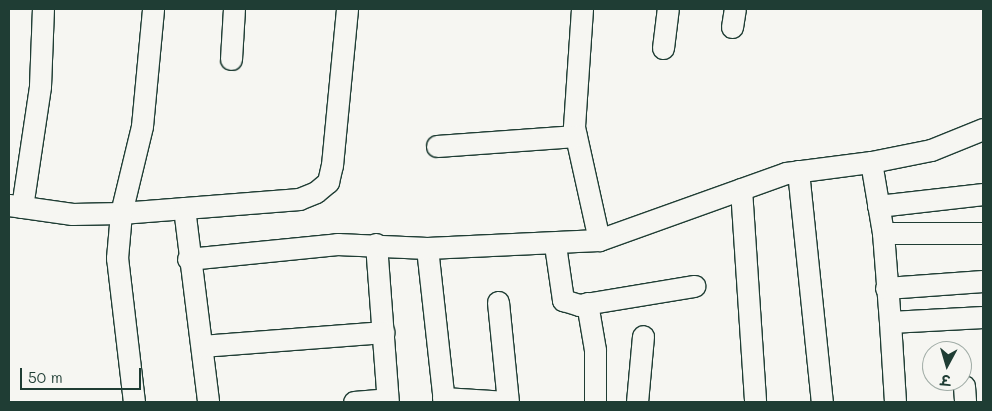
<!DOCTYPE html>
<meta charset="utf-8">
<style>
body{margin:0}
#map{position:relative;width:992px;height:411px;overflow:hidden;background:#f6f6f2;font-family:Mali,"Playpen Sans Deva",sans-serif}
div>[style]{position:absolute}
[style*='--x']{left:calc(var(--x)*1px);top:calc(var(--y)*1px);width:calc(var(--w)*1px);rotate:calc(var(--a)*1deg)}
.roads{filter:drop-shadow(1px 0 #1f3d34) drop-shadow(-1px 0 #1f3d34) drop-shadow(0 1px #1f3d34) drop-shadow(0 -1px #1f3d34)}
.minor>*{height:21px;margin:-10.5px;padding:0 10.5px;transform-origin:10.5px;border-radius:10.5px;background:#f6f6f2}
span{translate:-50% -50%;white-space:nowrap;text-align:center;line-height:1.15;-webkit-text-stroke:4.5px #f6f6f2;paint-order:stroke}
.frame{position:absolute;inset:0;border:10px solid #1f3d34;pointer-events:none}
.north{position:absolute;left:922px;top:341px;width:50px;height:50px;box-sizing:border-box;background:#f6f6f2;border:1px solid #a0aca6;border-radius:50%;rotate:186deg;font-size:14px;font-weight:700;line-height:20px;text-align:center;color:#1f3d34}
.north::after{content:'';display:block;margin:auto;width:18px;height:22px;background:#1f3d34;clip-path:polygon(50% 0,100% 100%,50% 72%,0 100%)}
.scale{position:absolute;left:20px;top:368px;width:121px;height:22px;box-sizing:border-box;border:2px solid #1f3d34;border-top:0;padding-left:6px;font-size:15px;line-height:18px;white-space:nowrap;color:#1f3d34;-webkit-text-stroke:4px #f6f6f2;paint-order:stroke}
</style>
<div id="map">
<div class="roads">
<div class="minor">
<i style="--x:582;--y:9;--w:118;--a:93.9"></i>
<i style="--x:574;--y:127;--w:116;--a:77.5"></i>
<i style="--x:732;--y:27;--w:18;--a:-81"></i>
<i style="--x:663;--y:48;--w:39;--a:-83"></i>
<i style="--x:231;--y:59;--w:50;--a:-86.6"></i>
<i style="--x:983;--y:129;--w:56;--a:158"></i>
<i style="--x:931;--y:150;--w:61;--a:168.7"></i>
<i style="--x:871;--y:162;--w:72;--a:80.4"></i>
<i style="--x:883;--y:233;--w:89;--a:85.5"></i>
<i style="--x:890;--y:322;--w:93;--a:-3.1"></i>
<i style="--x:437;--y:146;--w:139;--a:-4.1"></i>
<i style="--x:798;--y:171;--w:232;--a:84.1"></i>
<i style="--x:741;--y:189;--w:213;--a:86.2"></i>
<i style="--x:9;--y:205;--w:64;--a:8.1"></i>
<i style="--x:72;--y:214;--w:49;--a:-1.2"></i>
<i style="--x:121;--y:213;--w:179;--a:-4.5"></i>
<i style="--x:299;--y:199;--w:18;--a:-22"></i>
<i style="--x:316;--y:192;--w:16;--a:-40"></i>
<i style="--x:328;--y:182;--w:17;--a:-77"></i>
<i style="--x:332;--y:165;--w:157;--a:-84.5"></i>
<i style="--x:878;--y:206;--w:106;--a:-6.5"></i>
<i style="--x:22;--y:207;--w:122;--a:-81.5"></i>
<i style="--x:40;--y:86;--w:77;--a:-87.8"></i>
<i style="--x:184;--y:208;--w:195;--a:82.9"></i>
<i style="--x:883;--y:233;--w:100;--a:0"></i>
<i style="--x:376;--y:244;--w:158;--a:85.7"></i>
<i style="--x:555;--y:245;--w:56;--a:81.7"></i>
<i style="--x:563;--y:300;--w:17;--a:17"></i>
<i style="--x:579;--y:305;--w:117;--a:-9.4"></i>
<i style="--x:427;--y:248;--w:155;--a:83.7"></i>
<i style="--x:188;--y:259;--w:150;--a:-5.7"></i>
<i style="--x:337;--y:244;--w:90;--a:2.5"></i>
<i style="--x:427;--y:248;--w:172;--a:-2.7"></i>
<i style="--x:599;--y:240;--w:199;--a:-19.7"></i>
<i style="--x:786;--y:173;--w:86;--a:-7.4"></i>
<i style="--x:886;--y:288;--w:97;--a:-4.1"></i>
<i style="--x:498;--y:302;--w:100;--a:84.3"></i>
<i style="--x:587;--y:303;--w:48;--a:80.3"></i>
<i style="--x:595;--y:350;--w:52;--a:90"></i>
<i style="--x:890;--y:322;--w:80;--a:86.4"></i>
<i style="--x:202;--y:346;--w:182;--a:-4.4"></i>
<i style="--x:964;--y:386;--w:16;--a:86"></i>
<i style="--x:443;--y:398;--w:64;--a:3.6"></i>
<i style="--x:134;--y:402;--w:145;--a:-96.7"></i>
<i style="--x:117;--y:258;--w:45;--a:-84.9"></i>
<i style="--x:121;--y:213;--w:89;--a:-76.4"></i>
<i style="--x:142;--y:126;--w:118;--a:-84.6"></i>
<i style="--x:354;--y:402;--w:33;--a:-5"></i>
<i style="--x:637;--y:402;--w:66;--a:-84.8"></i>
</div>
</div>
<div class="frame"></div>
<div class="north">उ</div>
<div class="scale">50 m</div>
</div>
